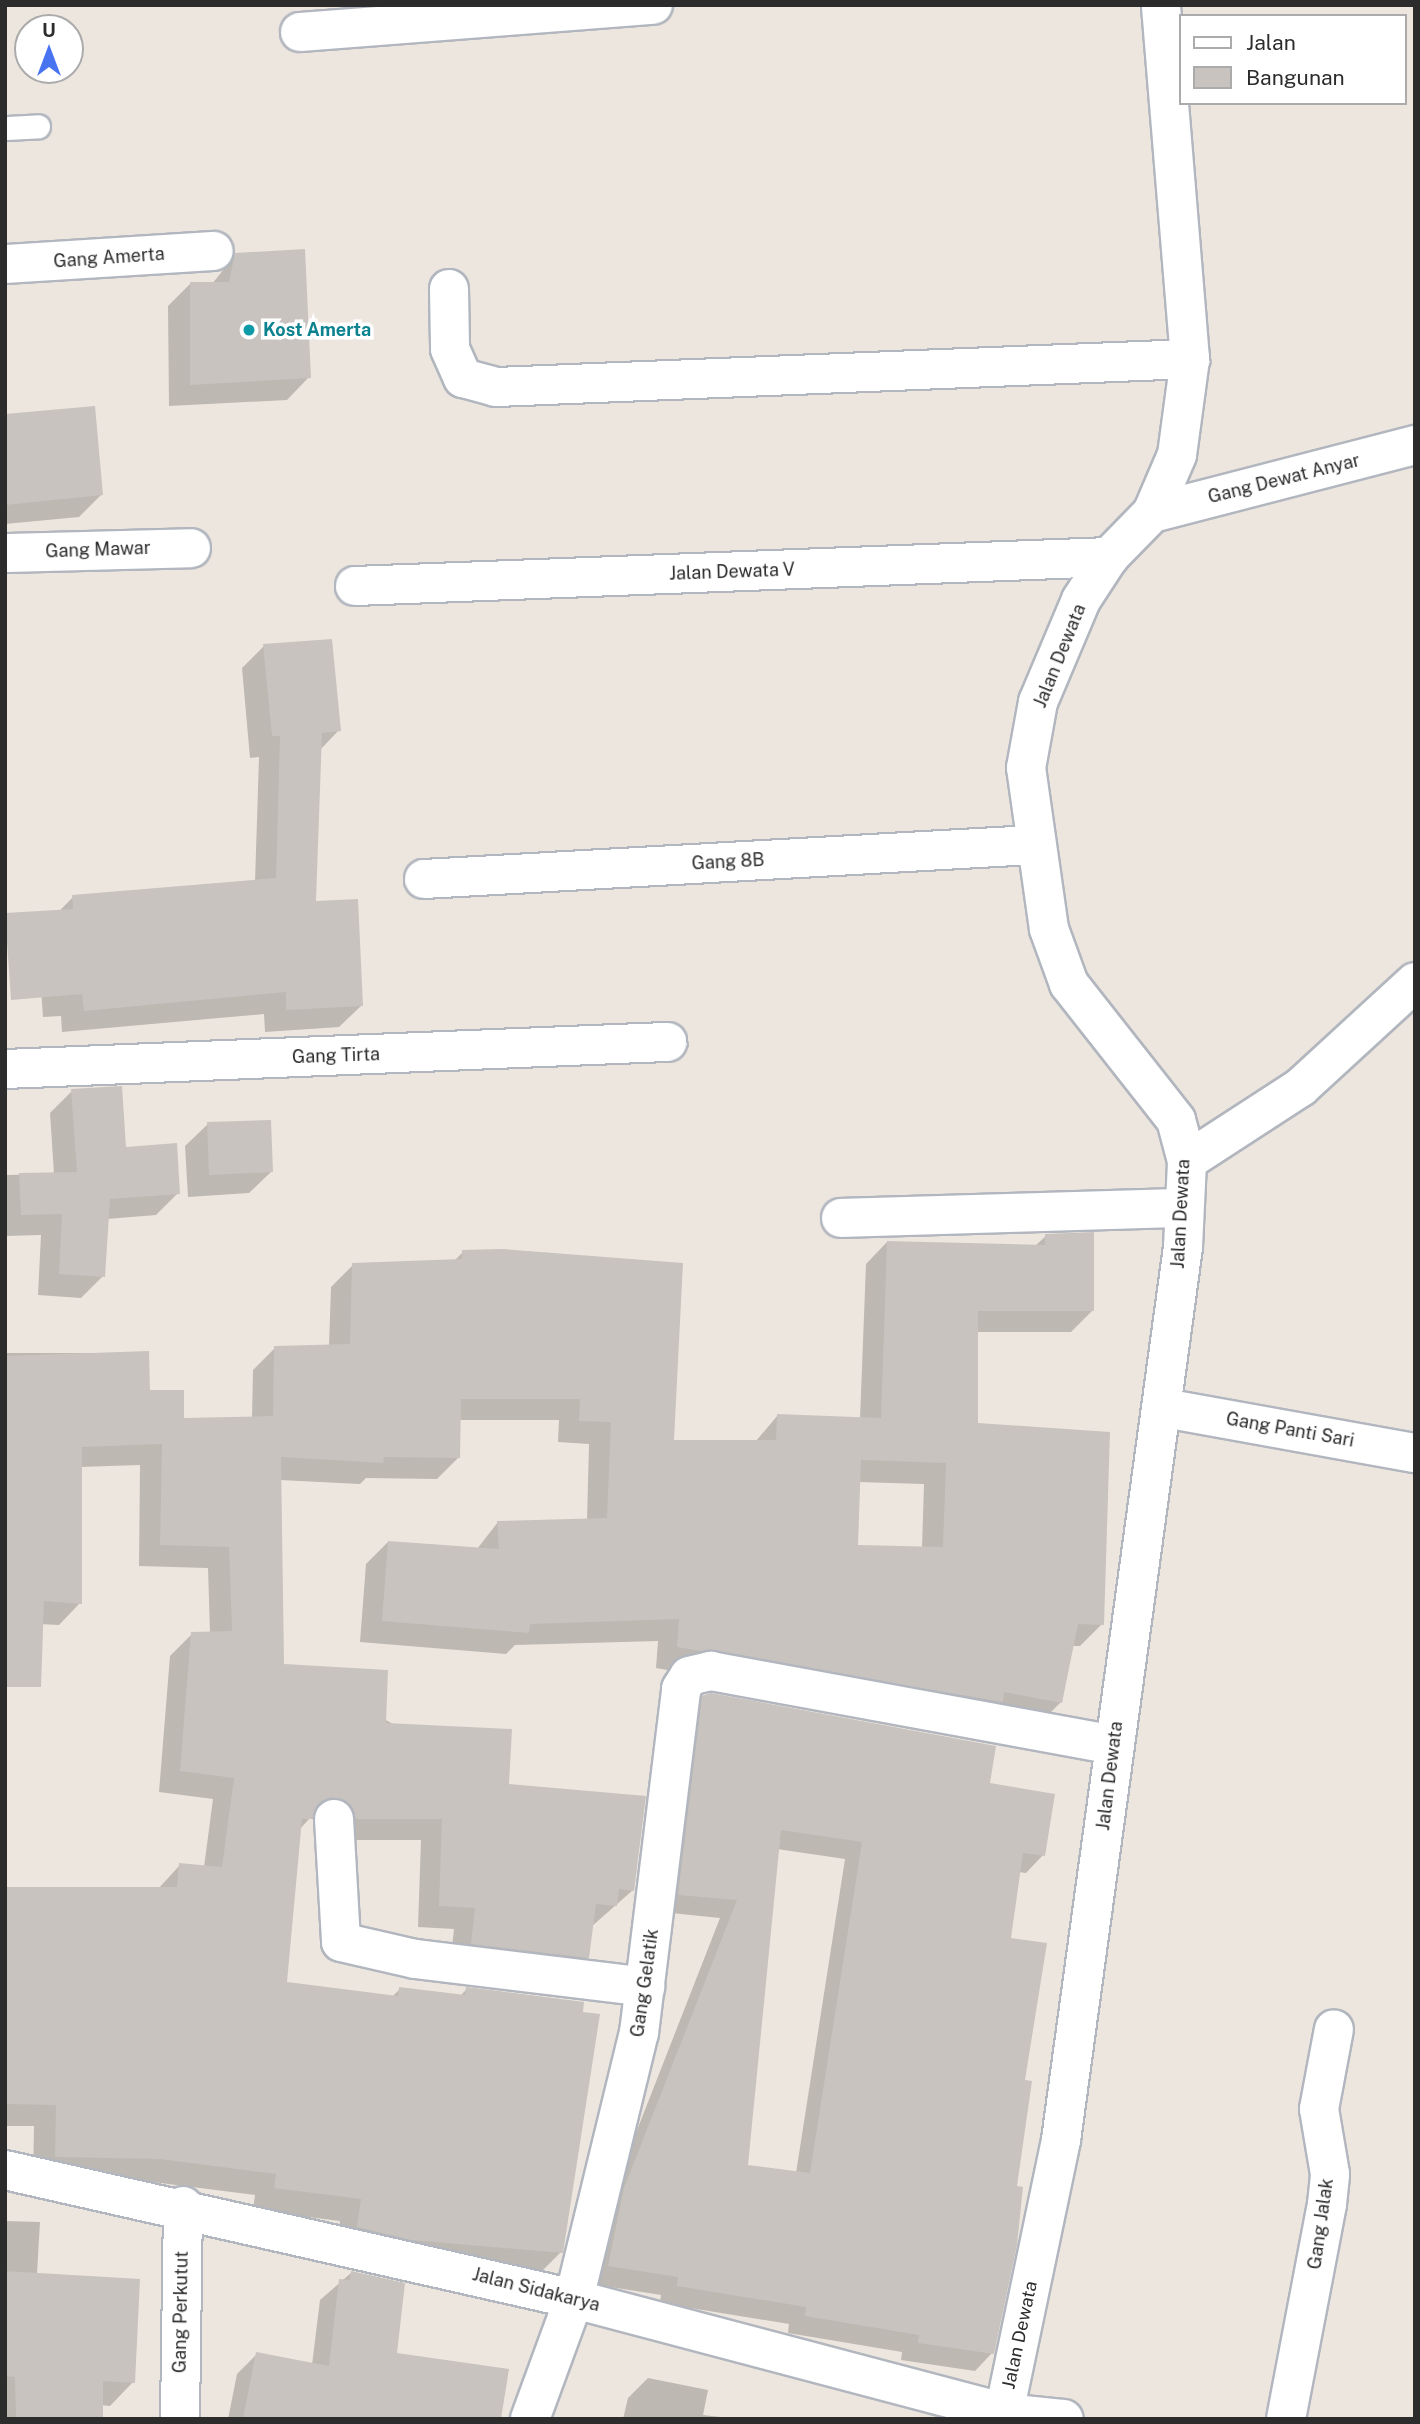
<!DOCTYPE html>
<style>
body{margin:0}
#map{position:relative;width:1420px;height:2424px;overflow:hidden;background:#ede6df;font-family:"Public Sans",sans-serif}
div>[style]{position:absolute}
[style*='--x']{left:calc(var(--x)*1px);top:calc(var(--y)*1px);width:calc(var(--w)*1px);rotate:calc(var(--a)*1deg)}
.shadow>*{inset:0;background:#0003}
.building>*{inset:0;background:#c8c3be}
.roads{filter:drop-shadow(2px 0 #b2b6be) drop-shadow(-2px 0 #b2b6be) drop-shadow(0 2px #b2b6be) drop-shadow(0 -2px #b2b6be)}
.lane>*{height:23px;margin:-11.5px;padding:0 11.5px;transform-origin:11.5px;border-radius:11.5px;background:#fff}
.street>*{height:38px;margin:-19px;padding:0 19px;transform-origin:19px;border-radius:19px;background:#fff}
.secondary>*{height:38px;margin:-19px;padding:0 19px;transform-origin:19px;border-radius:19px;background:#fff}
.dots>*{width:19px;height:19px;translate:-50% -50%;box-sizing:border-box;border:4px solid #fff;border-radius:50%}
span{translate:-50% -50%;white-space:nowrap;text-align:center;line-height:1.15;-webkit-text-stroke:7px #fff;paint-order:stroke}
.street-label{font-size:18px;color:#2c2c2c}
.culture-label{font-size:18px;color:#0d838f;font-weight:700}
.left{translate:0 -50%;text-align:left}
.frame{position:absolute;inset:0;border:7px solid #2c2c2c;pointer-events:none}
.legend{position:absolute;left:1179px;top:14px;width:228px;height:91px;box-sizing:border-box;background:#fff;border:2px solid #ababab;margin:0;padding:9px 12px;list-style:none;font-size:21px;color:#2c2c2c}
.legend li{display:flex;align-items:center;gap:14px;height:35px}
.legend b{width:35px;border:2px solid #ababab}
.north{position:absolute;left:14px;top:14px;width:70px;height:70px;box-sizing:border-box;background:#fff;border:2px solid #ababab;border-radius:50%;rotate:0deg;font-size:19px;font-weight:700;line-height:28px;text-align:center;color:#2c2c2c}
.north::after{content:'';display:block;margin:auto;width:24px;height:32px;background:#4874f1;clip-path:polygon(50% 0,100% 100%,50% 72%,0 100%)}
</style>
<div id="map">
<div class="shadow">
<i style="clip-path:polygon(236px 254px,309px 377px,287px 400px,169px 406px,168px 306px,190px 284px,212px 284px)"></i>
<i style="clip-path:polygon(5px 416px,101px 495px,79px 517px,5px 524px)"></i>
<i style="clip-path:polygon(264px 646px,339px 730px,320px 750px,315px 903px,362px 1005px,339px 1027px,265px 1032px,264px 1014px,62px 1032px,61px 1016px,43px 1017px,37px 934px,73px 897px,255px 882px,259px 757px,250px 758px,242px 668px)"></i>
<i style="clip-path:polygon(72px 1091px,125px 1149px,178px 1193px,156px 1215px,107px 1219px,103px 1276px,81px 1298px,38px 1295px,41px 1235px,5px 1236px,5px 1175px,54px 1174px,50px 1113px)"></i>
<i style="clip-path:polygon(208px 1124px,272px 1171px,249px 1193px,188px 1197px,185px 1146px)"></i>
<i style="clip-path:polygon(evenodd,1046px 1236px,1093px 1310px,1071px 1332px,977px 1332px,977px 1425px,1102px 1624px,1080px 1646px,1072px 1646px,1061px 1702px,1039px 1724px,979px 1724px,656px 1668px,658px 1641px,515px 1645px,506px 1654px,360px 1642px,366px 1564px,388px 1542px,477px 1549px,498px 1522px,587px 1520px,589px 1444px,558px 1442px,559px 1420px,459px 1420px,459px 1457px,437px 1479px,366px 1478px,360px 1484px,280px 1480px,283px 1665px,507px 1785px,633px 1890px,591px 1927px,588px 1957px,566px 1979px,450px 1965px,454px 1929px,418px 1927px,421px 1840px,334px 1840px,330px 1828px,310px 1818px,299px 1830px,285px 1983px,392px 1997px,400px 1989px,460px 1996px,467px 1989px,561px 2252px,539px 2274px,336px 2249px,340px 2221px,253px 2210px,255px 2195px,137px 2180px,33px 2178px,34px 2126px,5px 2126px,5px 1889px,158px 1889px,180px 1865px,204px 1867px,213px 1799px,159px 1792px,170px 1656px,192px 1634px,210px 1633px,208px 1568px,139px 1566px,140px 1465px,80px 1467px,80px 1603px,59px 1625px,39px 1624px,5px 1643px,5px 1353px,147px 1353px,149px 1392px,183px 1420px,252px 1418px,253px 1370px,275px 1348px,329px 1346px,331px 1287px,353px 1265px,454px 1261px,463px 1252px,555px 1253px,672px 1441px,756px 1441px,778px 1415px,860px 1419px,866px 1264px,887px 1242px,1035px 1246px,1046px 1236px,858px 1482px,924px 1484px,922px 1548px,856px 1546px,858px 1482px)"></i>
<i style="clip-path:polygon(evenodd,703px 1697px,988px 1785px,1043px 1855px,1026px 1873px,1018px 1872px,1009px 1939px,1023px 2082px,992px 2353px,975px 2371px,901px 2360px,902px 2352px,788px 2333px,789px 2324px,660px 2303px,661px 2295px,592px 2284px,607px 2207px,720px 1918px,661px 1912px,686px 1715px,703px 1697px,777px 1849px,845px 1859px,796px 2173px,746px 2167px,777px 1849px)"></i>
<i style="clip-path:polygon(5px 2221px,40px 2222px,37px 2274px,133px 2382px,110px 2406px,101px 2405px,102px 2419px,5px 2419px)"></i>
<i style="clip-path:polygon(351px 2273px,395px 2354px,499px 2419px,228px 2419px,237px 2374px,257px 2354px,312px 2365px,320px 2300px)"></i>
<i style="clip-path:polygon(648px 2378px,708px 2390px,703px 2415px,738px 2419px,623px 2419px,628px 2398px)"></i>
</div>
<div class="building">
<i style="clip-path:polygon(305px 249px,311px 378px,190px 385px,190px 282px,229px 282px,235px 253px)"></i>
<i style="clip-path:polygon(95px 406px,103px 495px,5px 505px,5px 414px)"></i>
<i style="clip-path:polygon(332px 639px,341px 731px,322px 733px,316px 901px,358px 899px,363px 1006px,286px 1010px,286px 992px,84px 1011px,82px 994px,11px 1000px,5px 913px,73px 909px,72px 895px,276px 878px,280px 736px,272px 736px,263px 644px)"></i>
<i style="clip-path:polygon(122px 1086px,126px 1147px,177px 1143px,180px 1194px,110px 1199px,105px 1277px,59px 1274px,62px 1214px,21px 1215px,19px 1173px,77px 1172px,71px 1089px)"></i>
<i style="clip-path:polygon(271px 1120px,273px 1172px,209px 1175px,207px 1122px)"></i>
<i style="clip-path:polygon(evenodd,1094px 1232px,1094px 1311px,978px 1311px,978px 1423px,1110px 1432px,1104px 1625px,1078px 1624px,1062px 1703px,1004px 1692px,1003px 1702px,677px 1647px,679px 1619px,530px 1624px,529px 1633px,382px 1621px,388px 1541px,499px 1549px,497px 1521px,607px 1518px,611px 1422px,579px 1421px,580px 1399px,461px 1399px,460px 1458px,384px 1457px,383px 1463px,281px 1457px,284px 1664px,388px 1670px,386px 1723px,512px 1729px,509px 1784px,646px 1796px,634px 1891px,619px 1889px,617px 1906px,596px 1904px,589px 1958px,471px 1944px,475px 1908px,439px 1906px,442px 1819px,356px 1819px,352px 1806px,333px 1797px,321px 1801px,312px 1819px,302px 1819px,287px 1982px,398px 1996px,399px 1987px,465px 1995px,466px 1987px,584px 2002px,583px 2012px,600px 2014px,563px 2253px,411px 2240px,357px 2227px,361px 2199px,274px 2188px,276px 2174px,160px 2159px,55px 2157px,56px 2105px,5px 2104px,5px 1887px,177px 1887px,179px 1863px,222px 1867px,234px 1778px,180px 1771px,191px 1632px,232px 1631px,229px 1547px,160px 1545px,162px 1444px,82px 1447px,82px 1604px,44px 1601px,41px 1687px,5px 1687px,5px 1356px,149px 1351px,150px 1390px,184px 1390px,184px 1418px,273px 1416px,274px 1346px,350px 1344px,352px 1263px,462px 1259px,462px 1250px,502px 1249px,683px 1263px,674px 1440px,776px 1440px,777px 1414px,881px 1418px,887px 1241px,1045px 1245px,1045px 1234px,1094px 1232px,861px 1460px,946px 1463px,943px 1547px,858px 1545px,861px 1460px)"></i>
<i style="clip-path:polygon(evenodd,711px 1693px,996px 1746px,990px 1783px,1055px 1794px,1045px 1856px,1023px 1853px,1011px 1938px,1047px 1943px,1025px 2080px,1032px 2081px,1017px 2186px,1023px 2187px,1017px 2245px,994px 2354px,918px 2343px,919px 2335px,805px 2316px,806px 2307px,677px 2286px,678px 2277px,608px 2266px,624px 2188px,737px 1900px,678px 1895px,702px 1696px,711px 1693px,781px 1830px,862px 1842px,810px 2173px,748px 2165px,781px 1830px)"></i>
<i style="clip-path:polygon(5px 2271px,140px 2279px,135px 2383px,103px 2381px,103px 2419px,16px 2419px,15px 2377px,5px 2376px)"></i>
<i style="clip-path:polygon(351px 2271px,405px 2283px,397px 2353px,509px 2369px,501px 2419px,243px 2419px,256px 2352px,329px 2366px,339px 2279px,350px 2280px)"></i>
</div>
<div class="roads">
<div class="lane">
<i style="--x:5;--y:128;--w:33;--a:-3"></i>
</div>
<div class="street">
<i style="--x:300;--y:32;--w:354;--a:-4.4"></i>
<i style="--x:5;--y:264;--w:209;--a:-3.6"></i>
<i style="--x:449;--y:289;--w:60;--a:89"></i>
<i style="--x:450;--y:349;--w:32;--a:66"></i>
<i style="--x:463;--y:378;--w:34;--a:15"></i>
<i style="--x:496;--y:387;--w:695;--a:-2.31"></i>
<i style="--x:1152;--y:513;--w:272;--a:-14.5"></i>
<i style="--x:5;--y:553;--w:186;--a:-1.5"></i>
<i style="--x:355;--y:586;--w:755;--a:-2.2"></i>
<i style="--x:424;--y:879;--w:610;--a:-3.2"></i>
<i style="--x:5;--y:1069;--w:663;--a:-2.34"></i>
<i style="--x:1187;--y:1161;--w:136;--a:-33"></i>
<i style="--x:1301;--y:1087;--w:155;--a:-42.6"></i>
<i style="--x:841;--y:1218;--w:343;--a:-1.7"></i>
<i style="--x:1164;--y:1408;--w:255;--a:10.2"></i>
<i style="--x:334;--y:1819;--w:123;--a:86.7"></i>
<i style="--x:341;--y:1942;--w:76;--a:12.9"></i>
<i style="--x:415;--y:1959;--w:232;--a:6.9"></i>
<i style="--x:180;--y:2419;--w:213;--a:-89.2"></i>
<i style="--x:530;--y:2419;--w:128;--a:-69.9"></i>
<i style="--x:574;--y:2299;--w:274;--a:-76.3"></i>
<i style="--x:639;--y:2033;--w:347;--a:-83"></i>
<i style="--x:681;--y:1689;--w:15;--a:-58"></i>
<i style="--x:689;--y:1676;--w:23;--a:-13"></i>
<i style="--x:711;--y:1671;--w:409;--a:10.4"></i>
<i style="--x:1286;--y:2419;--w:219;--a:-79.2"></i>
<i style="--x:1327;--y:2204;--w:30;--a:-84"></i>
<i style="--x:1330;--y:2174;--w:66;--a:-99.6"></i>
<i style="--x:1319;--y:2109;--w:81;--a:-79.4"></i>
</div>
<div class="secondary">
<i style="--x:5;--y:2170;--w:583;--a:12.77"></i>
<i style="--x:574;--y:2299;--w:445;--a:14.8"></i>
<i style="--x:1004;--y:2413;--w:60;--a:5.7"></i>
<i style="--x:1004;--y:2413;--w:279;--a:-78.2"></i>
<i style="--x:1061;--y:2140;--w:901;--a:-82.22"></i>
<i style="--x:1183;--y:1247;--w:86;--a:-87.3"></i>
<i style="--x:1187;--y:1161;--w:42;--a:-105"></i>
<i style="--x:1176;--y:1120;--w:173;--a:-128.2"></i>
<i style="--x:1069;--y:984;--w:59;--a:-110"></i>
<i style="--x:1049;--y:929;--w:163;--a:-98.1"></i>
<i style="--x:1026;--y:768;--w:67;--a:-79.7"></i>
<i style="--x:1038;--y:702;--w:111;--a:-67.1"></i>
<i style="--x:1081;--y:600;--w:51;--a:-56.9"></i>
<i style="--x:1109;--y:557;--w:62;--a:-45.7"></i>
<i style="--x:1152;--y:513;--w:63;--a:-66.7"></i>
<i style="--x:1177;--y:455;--w:97;--a:-82.3"></i>
<i style="--x:1190;--y:359;--w:355;--a:-94.7"></i>
</div>
</div>
<div class="dots">
<i style="left:249px;top:330px;background:#0f9aa8"></i>
</div>
<div class="street-label">
<span style="left:109px;top:258px;rotate:-4deg">Gang Amerta</span>
<span style="left:1284px;top:479px;rotate:-14deg">Gang Dewat Anyar</span>
<span style="left:98px;top:550px;rotate:-2deg">Gang Mawar</span>
<span style="left:732px;top:572px;rotate:-2deg">Jalan Dewata V</span>
<span style="left:1060px;top:656px;rotate:-68deg">Jalan Dewata</span>
<span style="left:728px;top:862px;rotate:-3deg">Gang 8B</span>
<span style="left:336px;top:1056px;rotate:-2deg">Gang Tirta</span>
<span style="left:1181px;top:1214px;rotate:-87deg">Jalan Dewata</span>
<span style="left:1290px;top:1430px;rotate:10deg">Gang Panti Sari</span>
<span style="left:1110px;top:1776px;rotate:-83deg">Jalan Dewata</span>
<span style="left:645px;top:1983px;rotate:-82deg">Gang Gelatik</span>
<span style="left:1321px;top:2224px;rotate:-82deg">Gang Jalak</span>
<span style="left:536px;top:2290px;rotate:14deg">Jalan Sidakarya</span>
<span style="left:181px;top:2312px;rotate:-89deg">Gang Perkutut</span>
<span style="left:1020px;top:2335px;rotate:-78deg">Jalan Dewata</span>
</div>
<div class="culture-label">
<span class="left" style="left:263px;top:330px">Kost Amerta</span>
</div>
<div class="frame"></div>
<ul class="legend">
<li><b style="height:9px;background:#fff"></b>Jalan</li>
<li><b style="height:19px;background:#c8c3be"></b>Bangunan</li>
</ul>
<div class="north">U</div>
</div>
